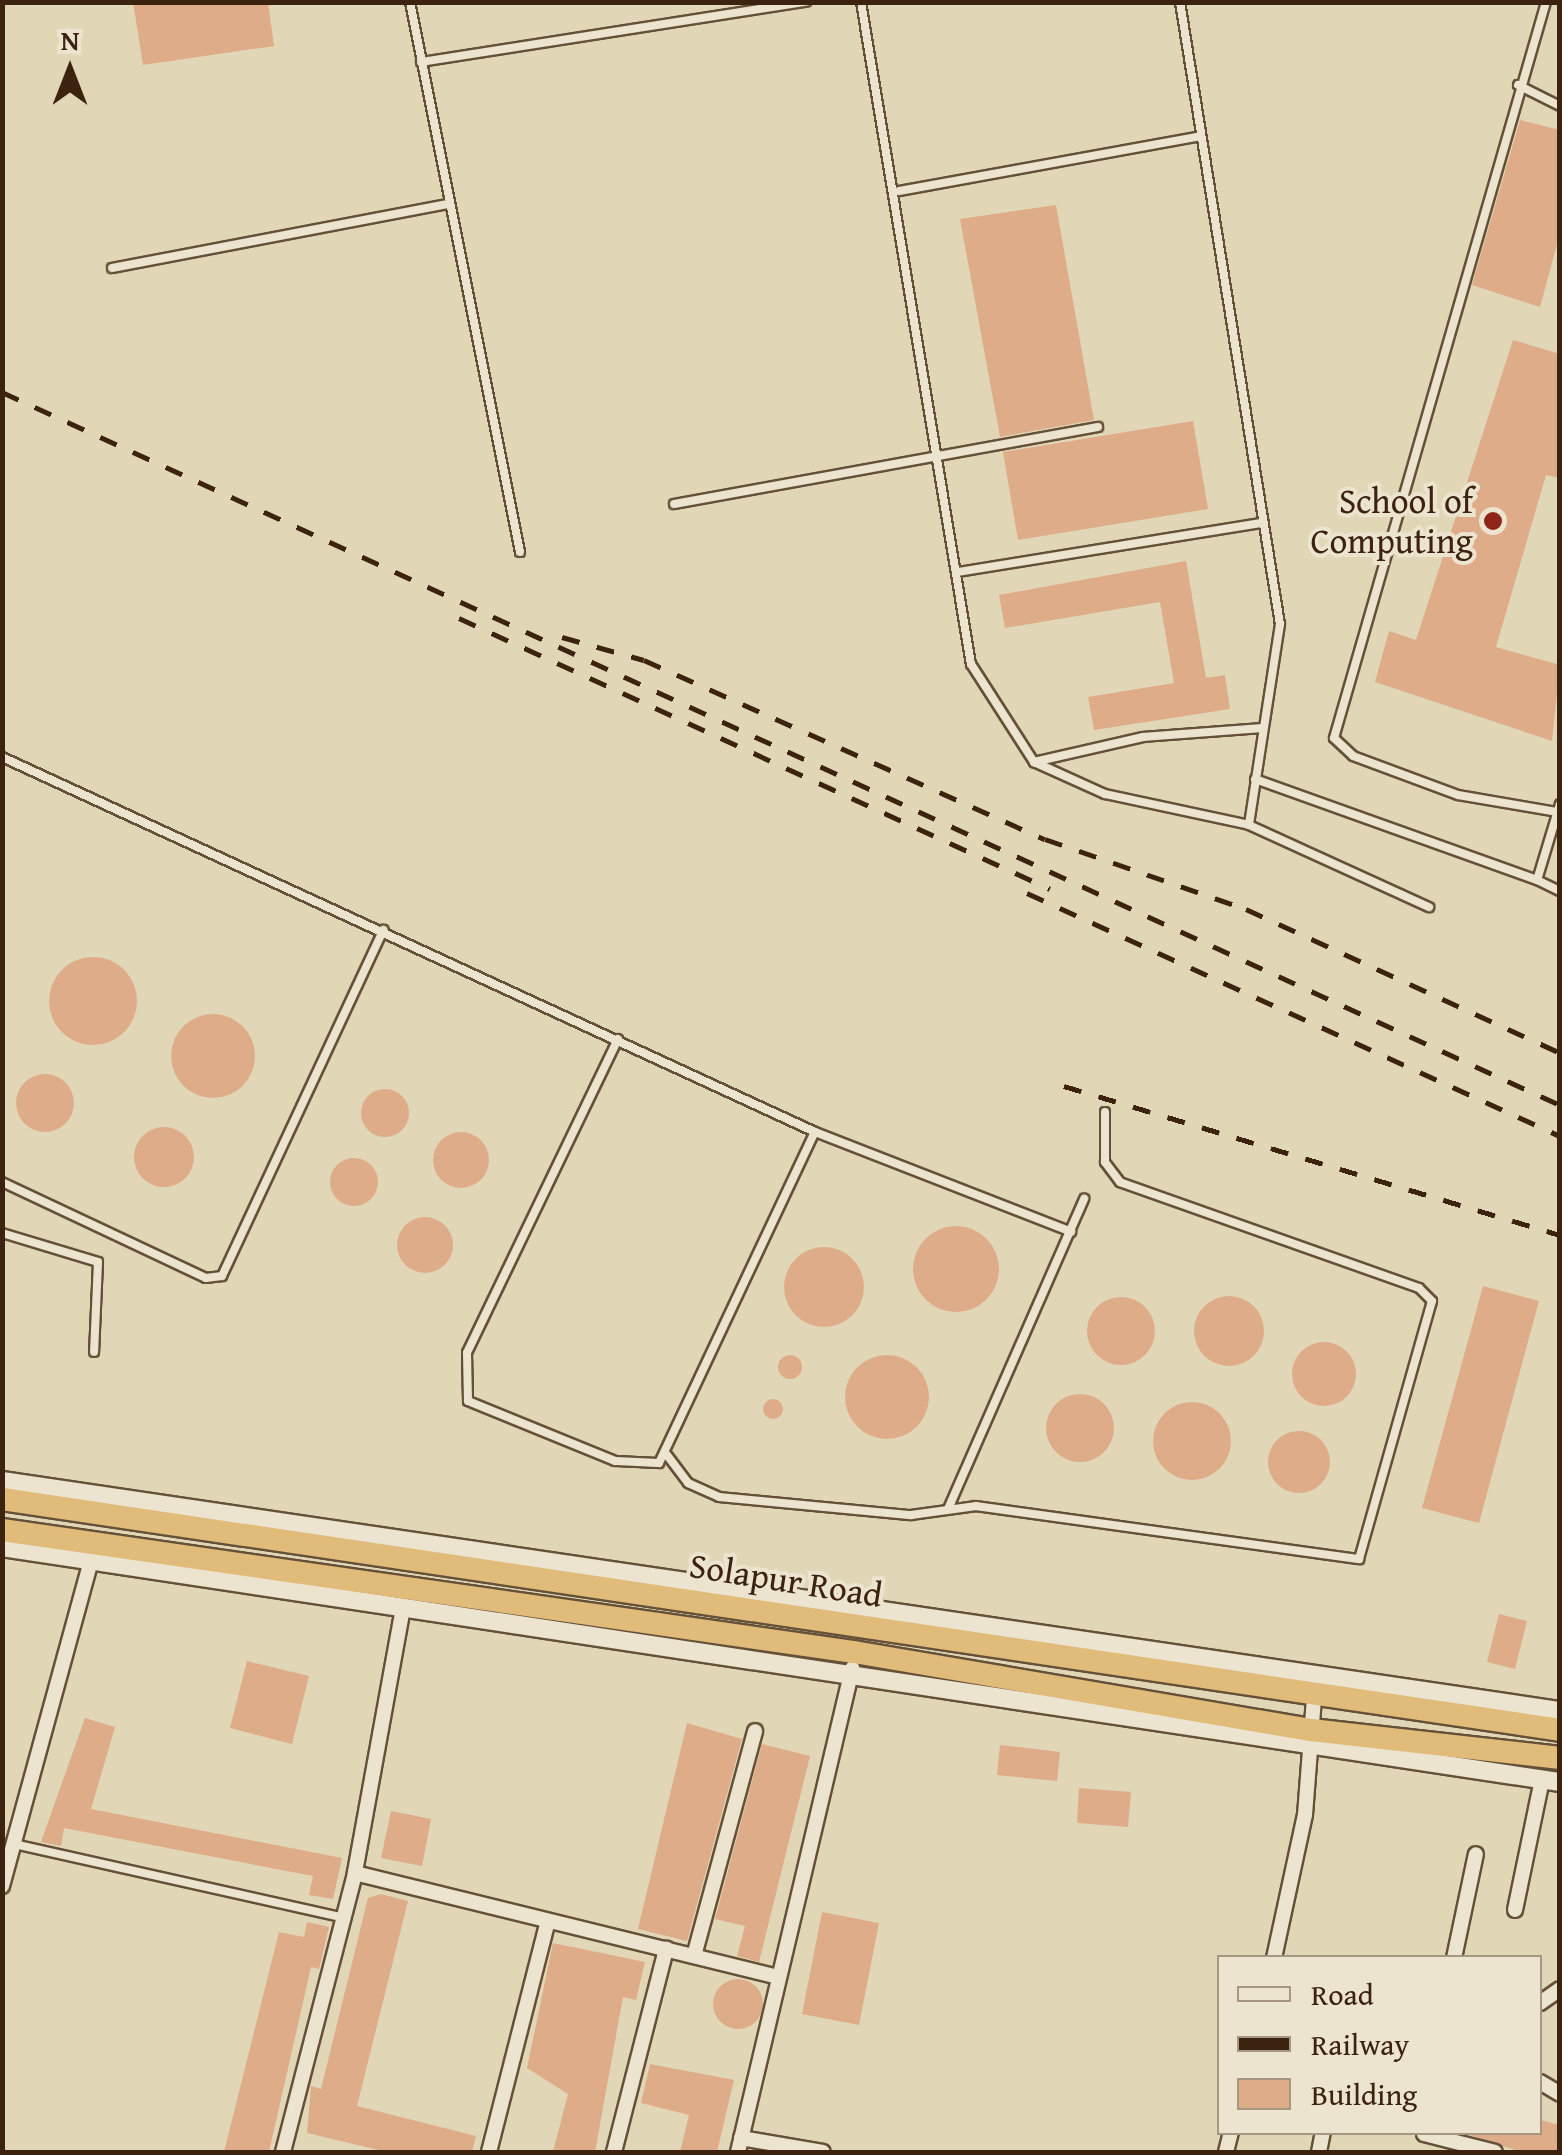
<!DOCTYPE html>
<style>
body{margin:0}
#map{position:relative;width:1562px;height:2155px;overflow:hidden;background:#e1d6b5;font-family:"Gentium Book Plus",serif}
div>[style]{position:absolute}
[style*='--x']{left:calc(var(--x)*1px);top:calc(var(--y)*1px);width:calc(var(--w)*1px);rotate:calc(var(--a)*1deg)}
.building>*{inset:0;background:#dfac8a}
.round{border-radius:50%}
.roads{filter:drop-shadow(2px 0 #655038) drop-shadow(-2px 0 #655038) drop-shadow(0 2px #655038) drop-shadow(0 -2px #655038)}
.service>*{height:8px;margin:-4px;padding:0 4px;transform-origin:4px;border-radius:4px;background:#ece4cf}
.minor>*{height:14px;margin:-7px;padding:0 7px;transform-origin:7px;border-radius:7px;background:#ece4cf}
.tertiary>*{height:18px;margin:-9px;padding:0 9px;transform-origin:9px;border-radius:9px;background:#ece4cf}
.trunk>*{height:22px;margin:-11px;padding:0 11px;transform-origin:11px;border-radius:11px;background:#e0bb7a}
.rail>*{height:5px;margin-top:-2.5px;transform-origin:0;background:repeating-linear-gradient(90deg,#3c230f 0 18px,transparent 0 36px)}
.dots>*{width:28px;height:28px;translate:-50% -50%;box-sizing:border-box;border:5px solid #ece4cf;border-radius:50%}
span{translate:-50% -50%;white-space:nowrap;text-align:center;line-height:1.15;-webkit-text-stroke:8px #ece4cf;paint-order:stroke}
.poi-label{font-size:35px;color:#3c230f}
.right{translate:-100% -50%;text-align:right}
.street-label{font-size:35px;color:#3c230f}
.frame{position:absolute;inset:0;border:5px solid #3c230f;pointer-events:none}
.legend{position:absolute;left:1217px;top:1955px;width:325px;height:180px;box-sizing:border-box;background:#ece4cf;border:2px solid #a69782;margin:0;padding:12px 18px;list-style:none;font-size:30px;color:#3c230f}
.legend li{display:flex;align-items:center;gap:20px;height:50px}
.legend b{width:50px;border:2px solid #a69782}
.north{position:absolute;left:20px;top:20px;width:100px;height:100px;-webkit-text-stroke:8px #ece4cf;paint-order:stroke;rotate:0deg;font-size:28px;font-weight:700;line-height:40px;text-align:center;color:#3c230f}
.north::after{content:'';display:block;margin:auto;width:35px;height:45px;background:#3c230f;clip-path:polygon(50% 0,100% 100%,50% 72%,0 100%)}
</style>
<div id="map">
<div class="building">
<i style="clip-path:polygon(133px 2px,268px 2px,274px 46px,143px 65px)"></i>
<i style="clip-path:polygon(1520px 120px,1560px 130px,1560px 233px,1540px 307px,1472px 285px)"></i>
<i style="clip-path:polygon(1056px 205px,1094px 420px,1000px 437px,960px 219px)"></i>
<i style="clip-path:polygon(1513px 340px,1560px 354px,1560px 478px,1546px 475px,1496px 647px,1560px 665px,1552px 741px,1375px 682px,1389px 631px,1416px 640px)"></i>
<i style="clip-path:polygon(1193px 421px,1208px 509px,1018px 540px,1003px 452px)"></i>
<i style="clip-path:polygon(1186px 561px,1206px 678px,1225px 675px,1230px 709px,1094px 730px,1088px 697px,1174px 683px,1160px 602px,1005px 628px,999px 595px)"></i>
<i class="round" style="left:49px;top:957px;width:88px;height:88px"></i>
<i class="round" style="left:171px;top:1014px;width:84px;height:84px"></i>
<i class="round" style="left:16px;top:1074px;width:58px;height:58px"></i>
<i class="round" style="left:361px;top:1089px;width:48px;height:48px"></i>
<i class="round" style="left:134px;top:1127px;width:60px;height:60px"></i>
<i class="round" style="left:433px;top:1132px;width:56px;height:56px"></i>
<i class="round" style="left:330px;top:1158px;width:48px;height:48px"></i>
<i class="round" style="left:397px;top:1217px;width:56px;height:56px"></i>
<i class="round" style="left:913px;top:1226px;width:86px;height:86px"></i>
<i class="round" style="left:784px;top:1247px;width:80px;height:80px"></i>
<i style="clip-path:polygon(1483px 1286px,1539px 1301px,1479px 1523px,1422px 1508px)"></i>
<i class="round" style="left:1194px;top:1296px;width:70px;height:70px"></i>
<i class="round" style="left:1087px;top:1297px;width:68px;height:68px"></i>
<i class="round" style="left:1292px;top:1342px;width:64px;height:64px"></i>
<i class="round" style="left:778px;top:1355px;width:24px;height:24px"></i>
<i class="round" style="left:845px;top:1355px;width:84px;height:84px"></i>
<i class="round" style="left:1046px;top:1394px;width:68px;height:68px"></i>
<i class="round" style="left:763px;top:1399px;width:20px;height:20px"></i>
<i class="round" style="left:1153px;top:1402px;width:78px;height:78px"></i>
<i class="round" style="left:1268px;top:1431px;width:62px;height:62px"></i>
<i style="clip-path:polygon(1499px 1614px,1527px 1621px,1515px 1669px,1487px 1662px)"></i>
<i style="clip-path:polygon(247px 1661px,309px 1676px,292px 1744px,230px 1728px)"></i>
<i style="clip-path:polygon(85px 1718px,115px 1727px,91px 1809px,342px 1858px,333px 1899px,309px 1895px,313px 1876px,64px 1828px,61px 1846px,41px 1842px)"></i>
<i style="clip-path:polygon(687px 1723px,742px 1739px,687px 1941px,638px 1929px)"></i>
<i style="clip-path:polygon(762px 1744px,810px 1756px,759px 1962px,737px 1956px,745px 1926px,715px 1919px)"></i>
<i style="clip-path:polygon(1000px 1745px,1060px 1752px,1057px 1781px,997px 1775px)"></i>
<i style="clip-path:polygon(1079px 1788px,1131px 1792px,1128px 1827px,1077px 1823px)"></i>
<i style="clip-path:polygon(391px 1811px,431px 1819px,422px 1866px,381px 1858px)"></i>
<i style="clip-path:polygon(381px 1894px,408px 1901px,357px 2106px,476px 2136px,472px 2152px,387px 2152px,307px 2133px,311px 2086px,321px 2089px,368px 1898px)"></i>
<i style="clip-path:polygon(822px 1912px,879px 1923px,859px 2025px,802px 2014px)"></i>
<i style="clip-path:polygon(307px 1922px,329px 1927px,319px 1969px,311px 1967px,269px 2152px,224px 2152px,279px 1932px,304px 1937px)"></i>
<i style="clip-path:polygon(553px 1943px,645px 1962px,636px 2000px,623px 1997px,595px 2152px,553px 2152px,568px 2094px,527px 2068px)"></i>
<i class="round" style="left:713px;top:1979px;width:50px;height:50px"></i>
<i style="clip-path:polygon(650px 2064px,734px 2080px,717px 2152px,680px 2152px,689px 2115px,641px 2103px)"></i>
<i style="clip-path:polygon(1540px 2120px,1560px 2125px,1560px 2152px,1521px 2152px,1464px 2133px,1540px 2132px)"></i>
</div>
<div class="roads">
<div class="service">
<i style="--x:410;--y:2;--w:561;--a:78.69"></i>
<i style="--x:861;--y:2;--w:671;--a:80.57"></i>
<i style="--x:971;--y:664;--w:117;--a:57.3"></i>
<i style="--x:1034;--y:762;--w:78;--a:24.3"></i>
<i style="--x:1105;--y:794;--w:147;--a:12.1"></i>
<i style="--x:1180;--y:2;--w:630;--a:80.87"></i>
<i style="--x:1280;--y:624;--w:203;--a:98.8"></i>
<i style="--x:1249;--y:825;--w:198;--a:24.5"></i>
<i style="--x:1546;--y:2;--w:766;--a:106.07"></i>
<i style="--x:1334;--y:738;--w:26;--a:43"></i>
<i style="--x:1353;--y:756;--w:112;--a:20.4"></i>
<i style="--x:1458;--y:795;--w:100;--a:9.7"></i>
<i style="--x:421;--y:62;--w:390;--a:-8.9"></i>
<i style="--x:1518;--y:85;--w:47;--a:26.6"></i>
<i style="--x:899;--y:191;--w:307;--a:-10.3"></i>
<i style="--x:112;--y:268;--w:343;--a:-10.8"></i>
<i style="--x:674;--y:504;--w:431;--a:-10.3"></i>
<i style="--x:958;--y:572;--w:306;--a:-9.2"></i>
<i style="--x:2;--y:757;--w:895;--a:24.76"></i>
<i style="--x:815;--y:1132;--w:275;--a:21.3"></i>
<i style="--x:1034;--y:762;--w:112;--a:-12.9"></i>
<i style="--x:1143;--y:737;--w:119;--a:-4.3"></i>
<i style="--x:1255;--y:779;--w:300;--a:19.7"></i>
<i style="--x:1560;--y:804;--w:79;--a:106.8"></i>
<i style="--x:1537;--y:880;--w:25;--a:26"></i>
<i style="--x:618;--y:1039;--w:348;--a:115.7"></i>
<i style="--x:467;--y:1353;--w:48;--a:88.8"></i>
<i style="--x:468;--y:1401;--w:159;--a:22.2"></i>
<i style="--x:615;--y:1461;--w:44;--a:2.6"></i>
<i style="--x:659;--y:1463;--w:366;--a:-64.8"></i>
<i style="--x:2;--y:1182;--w:225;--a:25.2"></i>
<i style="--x:206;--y:1278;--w:16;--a:-7"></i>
<i style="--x:222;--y:1276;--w:382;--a:-65"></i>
<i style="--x:2;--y:1233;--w:100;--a:16.8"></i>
<i style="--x:98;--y:1262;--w:90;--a:92.5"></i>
<i style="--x:667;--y:1455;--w:35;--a:53"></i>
<i style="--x:688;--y:1483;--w:34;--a:24"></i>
<i style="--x:719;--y:1497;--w:193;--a:5.4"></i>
<i style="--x:911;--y:1515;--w:66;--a:-7.9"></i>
<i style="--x:976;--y:1506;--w:387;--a:7.9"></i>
<i style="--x:1359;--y:1559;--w:268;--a:-74.2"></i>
<i style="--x:1432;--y:1301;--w:18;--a:-135"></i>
<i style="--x:1419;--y:1288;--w:317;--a:-160.5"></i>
<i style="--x:1120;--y:1182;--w:25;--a:-127"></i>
<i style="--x:1105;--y:1162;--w:50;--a:-90"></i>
<i style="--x:948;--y:1509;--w:339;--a:-66.3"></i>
<i style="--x:14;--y:1844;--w:338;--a:12.6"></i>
</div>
<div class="minor">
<i style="--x:403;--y:1608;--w:269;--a:100.3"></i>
<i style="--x:355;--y:1873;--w:431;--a:13.8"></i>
<i style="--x:2;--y:1886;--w:345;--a:-74.7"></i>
<i style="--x:1515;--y:1910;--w:133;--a:-78.3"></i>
<i style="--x:694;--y:1956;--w:233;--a:-74.8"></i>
<i style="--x:1274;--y:1958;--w:146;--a:-77.8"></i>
<i style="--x:1305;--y:1815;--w:116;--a:-85.6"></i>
<i style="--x:1454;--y:1958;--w:106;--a:-78.1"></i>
<i style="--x:1540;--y:2003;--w:24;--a:-35"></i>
<i style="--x:1540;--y:2082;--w:23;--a:31"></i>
<i style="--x:1424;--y:2134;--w:73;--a:14.2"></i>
<i style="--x:741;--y:2138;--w:83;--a:9.7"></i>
<i style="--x:283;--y:2152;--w:288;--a:-75.5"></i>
<i style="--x:489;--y:2152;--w:238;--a:-75.7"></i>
<i style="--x:614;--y:2152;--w:210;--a:-75.6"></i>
<i style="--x:738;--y:2152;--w:497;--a:-76.7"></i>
<i style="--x:1226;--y:2152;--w:21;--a:-76"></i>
<i style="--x:1319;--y:2152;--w:20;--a:-79"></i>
</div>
<div class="tertiary">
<i style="--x:2;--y:1481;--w:1575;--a:8.4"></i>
<i style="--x:2;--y:1547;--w:1576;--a:8.58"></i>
</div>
<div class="trunk">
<i style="--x:2;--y:1499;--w:1575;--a:8.43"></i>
<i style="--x:2;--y:1530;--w:861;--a:8.15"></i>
<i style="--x:854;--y:1652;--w:464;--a:9.7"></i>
<i style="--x:1311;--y:1730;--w:251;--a:6.4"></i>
</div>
</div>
<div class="rail">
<i style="--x:2;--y:392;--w:1713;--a:24.59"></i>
<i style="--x:459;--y:618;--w:650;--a:24.63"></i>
<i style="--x:562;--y:637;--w:85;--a:15.7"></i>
<i style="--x:644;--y:660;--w:439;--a:24.1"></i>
<i style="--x:1045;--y:839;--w:213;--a:19.2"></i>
<i style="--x:1246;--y:909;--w:345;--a:24.6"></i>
<i style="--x:1027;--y:893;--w:586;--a:24.51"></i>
<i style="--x:1064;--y:1086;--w:518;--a:16.72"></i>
</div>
<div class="dots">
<i style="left:1493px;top:521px;background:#8f2418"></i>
</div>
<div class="poi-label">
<span class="right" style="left:1473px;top:521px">School of<br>Computing</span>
</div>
<div class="street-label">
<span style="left:786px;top:1580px;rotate:9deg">Solapur Road</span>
</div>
<div class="frame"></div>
<ul class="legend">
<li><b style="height:12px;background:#ece4cf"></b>Road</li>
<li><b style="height:12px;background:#3c230f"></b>Railway</li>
<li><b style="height:28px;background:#dfac8a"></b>Building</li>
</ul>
<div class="north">N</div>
</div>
